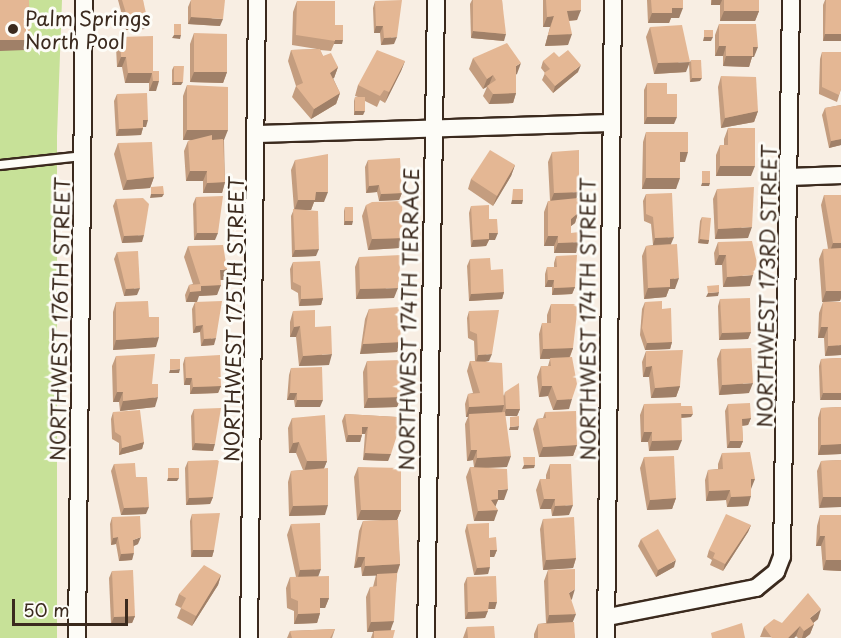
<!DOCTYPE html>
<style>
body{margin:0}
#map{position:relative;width:841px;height:638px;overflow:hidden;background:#f8eee3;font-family:"Playpen Sans",sans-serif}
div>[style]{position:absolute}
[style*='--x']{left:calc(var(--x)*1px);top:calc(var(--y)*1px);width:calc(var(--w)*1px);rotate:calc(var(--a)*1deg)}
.green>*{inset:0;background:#c7e198}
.roads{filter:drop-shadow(2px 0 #3b2a1e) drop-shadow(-2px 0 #3b2a1e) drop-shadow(0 2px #3b2a1e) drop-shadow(0 -2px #3b2a1e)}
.lane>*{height:8px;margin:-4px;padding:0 4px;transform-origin:4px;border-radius:4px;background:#fdfcf7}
.street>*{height:16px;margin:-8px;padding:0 8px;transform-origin:8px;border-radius:8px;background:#fdfcf7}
.wall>*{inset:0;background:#c49d7f}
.shaded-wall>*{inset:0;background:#a08068}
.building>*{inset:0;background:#e4b794}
.dots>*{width:16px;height:16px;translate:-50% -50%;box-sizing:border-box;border:3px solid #fdfcf7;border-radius:50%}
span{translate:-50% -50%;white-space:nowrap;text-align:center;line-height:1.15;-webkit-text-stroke:6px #fdfcf7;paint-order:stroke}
.poi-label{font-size:20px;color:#3b2a1e}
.left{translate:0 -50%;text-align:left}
.street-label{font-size:20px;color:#3b2a1e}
.scale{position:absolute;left:12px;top:599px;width:116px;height:27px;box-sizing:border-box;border:3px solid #3b2a1e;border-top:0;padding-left:8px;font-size:18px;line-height:21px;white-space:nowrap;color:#3b2a1e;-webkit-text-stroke:4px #fdfcf7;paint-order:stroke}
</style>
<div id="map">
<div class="green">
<i style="clip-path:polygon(0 0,62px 0,57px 136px,57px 638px,0 638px)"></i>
</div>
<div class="roads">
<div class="lane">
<i style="--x:0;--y:165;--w:83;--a:-6.2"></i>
</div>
<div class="street">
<i style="--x:258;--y:134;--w:352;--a:-1.8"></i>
<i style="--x:790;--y:177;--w:51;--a:-2.2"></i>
<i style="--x:608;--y:617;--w:151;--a:-11.1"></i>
<i style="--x:756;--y:588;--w:26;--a:-39"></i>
<i style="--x:776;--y:572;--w:17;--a:-69"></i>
<i style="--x:782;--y:556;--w:556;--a:-89.07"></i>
<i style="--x:77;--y:638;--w:638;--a:-89.37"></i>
<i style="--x:249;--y:638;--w:638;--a:-89.28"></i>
<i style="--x:426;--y:638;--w:638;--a:-89.1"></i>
<i style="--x:606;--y:638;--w:638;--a:-89.37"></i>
</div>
</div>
<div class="wall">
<i style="clip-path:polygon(118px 0,143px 0,145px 29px,126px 30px)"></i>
<i style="clip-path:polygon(191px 0,220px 26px,188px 24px,188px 7px)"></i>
<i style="clip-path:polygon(472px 0,502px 0,504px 41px,471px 38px,470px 4px)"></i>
<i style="clip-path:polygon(543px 0,581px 0,577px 20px,569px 21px,568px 45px,545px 46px,550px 27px,543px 27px)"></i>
<i style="clip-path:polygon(647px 0,683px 0,679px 18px,671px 18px,669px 23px,648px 23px)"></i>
<i style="clip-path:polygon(711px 0,759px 0,759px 11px,755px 21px,720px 21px,720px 5px,711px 5px)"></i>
<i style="clip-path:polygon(825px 0,841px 0,841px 41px,823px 41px,823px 5px)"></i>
<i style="clip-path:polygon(297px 1px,335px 25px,342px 44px,334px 44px,331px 51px,320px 50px,323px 56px,338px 67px,334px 78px,333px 78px,340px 93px,336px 104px,311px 119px,292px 97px,296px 86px,288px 61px,291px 50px,317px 49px,292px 45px,293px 12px)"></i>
<i style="clip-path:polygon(375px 1px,394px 44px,381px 45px,380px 33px,374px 33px,373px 8px)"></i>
<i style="clip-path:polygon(719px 24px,754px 57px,752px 57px,749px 67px,723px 66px,723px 56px,715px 56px,715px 35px)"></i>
<i style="clip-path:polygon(650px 27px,686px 72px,654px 74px,646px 37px)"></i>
<i style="clip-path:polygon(194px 33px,227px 72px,223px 83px,190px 82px,190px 44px)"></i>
<i style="clip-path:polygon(120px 37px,153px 71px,156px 91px,149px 91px,149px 83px,125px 83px,122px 67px,117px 67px,116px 47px)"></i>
<i style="clip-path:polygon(822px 52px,841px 89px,837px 102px,819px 94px,820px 59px)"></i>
<i style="clip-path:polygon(559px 57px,578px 72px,553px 93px,542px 80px,545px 73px,541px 68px,543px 61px)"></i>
<i style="clip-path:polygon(473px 58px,517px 74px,516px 74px,516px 93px,513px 103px,489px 104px,483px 96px,487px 87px,483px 89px,469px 69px)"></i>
<i style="clip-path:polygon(691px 60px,700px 81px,690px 82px,689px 64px)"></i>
<i style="clip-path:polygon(405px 61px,401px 71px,385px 103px,380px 100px,377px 107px,365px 101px,363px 115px,354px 115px,354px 101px,355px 97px,358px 97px,355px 96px,358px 85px)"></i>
<i style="clip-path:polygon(174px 66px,181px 85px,172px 85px,172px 70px)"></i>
<i style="clip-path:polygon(721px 76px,758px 111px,754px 122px,721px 128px,718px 87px)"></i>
<i style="clip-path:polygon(647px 83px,667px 94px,674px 124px,644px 124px,644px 90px)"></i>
<i style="clip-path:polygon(187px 85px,224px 140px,225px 182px,222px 193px,203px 193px,203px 181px,186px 181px,184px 151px,188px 141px,191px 140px,183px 140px,183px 96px)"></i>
<i style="clip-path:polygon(117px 94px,146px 127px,143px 127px,141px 135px,116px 136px,114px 101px)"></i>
<i style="clip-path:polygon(841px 105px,841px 145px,829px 148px,822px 115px,825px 108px)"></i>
<i style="clip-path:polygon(728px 128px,751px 176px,716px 176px,716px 155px,720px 145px,724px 145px,724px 139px)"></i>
<i style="clip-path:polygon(646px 132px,685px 162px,680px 162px,676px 189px,642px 189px,643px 142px)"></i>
<i style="clip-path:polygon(118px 143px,154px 177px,150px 188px,123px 190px,114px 154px)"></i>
<i style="clip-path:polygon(552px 152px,576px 199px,578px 213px,575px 223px,571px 226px,571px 233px,576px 253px,554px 253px,554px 246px,544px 246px,544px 212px,548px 201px,550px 201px,548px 162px)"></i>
<i style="clip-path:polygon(295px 160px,324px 202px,314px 202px,311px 210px,305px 210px,316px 256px,292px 257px,291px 216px,294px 209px,291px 170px)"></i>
<i style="clip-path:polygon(368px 160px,402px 193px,399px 200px,379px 201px,377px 192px,366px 193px,365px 167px)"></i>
<i style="clip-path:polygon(515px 165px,511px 176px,493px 206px,468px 189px,471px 179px)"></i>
<i style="clip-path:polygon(717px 189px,748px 238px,715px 239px,713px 199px)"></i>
<i style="clip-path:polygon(646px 194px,671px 244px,675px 289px,669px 289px,666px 297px,644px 299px,642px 256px,646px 246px,653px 245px,651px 224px,644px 221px,643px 201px)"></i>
<i style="clip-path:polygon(824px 195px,841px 195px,841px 298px,840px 301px,822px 302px,819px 259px,823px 249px,828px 249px,821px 205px)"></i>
<i style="clip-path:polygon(196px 197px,215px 240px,194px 240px,193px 204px)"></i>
<i style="clip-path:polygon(116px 199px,142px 242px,122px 243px,113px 206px)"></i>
<i style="clip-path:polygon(366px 205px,403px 238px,399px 248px,368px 250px,362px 216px)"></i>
<i style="clip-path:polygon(471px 206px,489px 219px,495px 240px,489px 240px,486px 246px,471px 247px,469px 213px)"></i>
<i style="clip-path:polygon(345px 207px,352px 225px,344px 225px,344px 211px)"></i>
<i style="clip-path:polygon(702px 217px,709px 240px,708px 244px,698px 243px,700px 221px)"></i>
<i style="clip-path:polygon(718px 242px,750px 286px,723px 287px,722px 265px,715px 265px,714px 253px)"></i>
<i style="clip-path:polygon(188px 246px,224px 280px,220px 280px,217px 295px,199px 296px,186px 302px,185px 295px,189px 285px,193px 284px,184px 257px)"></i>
<i style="clip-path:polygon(117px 252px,137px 295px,124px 296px,114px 259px)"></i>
<i style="clip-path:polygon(556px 256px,575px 287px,572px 294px,552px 295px,552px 287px,545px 287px,545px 274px,547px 267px,554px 267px,554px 263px)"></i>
<i style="clip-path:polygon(359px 257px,394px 298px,356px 299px,355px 267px)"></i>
<i style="clip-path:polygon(470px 259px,491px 270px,504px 292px,502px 299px,469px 301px,467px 266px)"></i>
<i style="clip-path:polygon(293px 262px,323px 298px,321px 305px,299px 306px,298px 293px,291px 289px,290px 269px)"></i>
<i style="clip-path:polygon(720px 299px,751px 332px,748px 339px,719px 340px,718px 306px)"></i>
<i style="clip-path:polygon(116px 302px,149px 317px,156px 347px,113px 350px,113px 312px)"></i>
<i style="clip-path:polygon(195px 302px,214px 345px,201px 346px,200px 332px,193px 333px,192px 309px)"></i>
<i style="clip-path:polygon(645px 302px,662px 309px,672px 342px,670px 349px,645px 350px,640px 335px,642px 309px)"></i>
<i style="clip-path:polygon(823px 302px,841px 355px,825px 356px,824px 338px,818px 338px,819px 313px)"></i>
<i style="clip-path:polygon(551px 304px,573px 348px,570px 357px,569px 409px,553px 410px,548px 396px,539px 397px,537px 377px,541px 366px,548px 366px,550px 359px,540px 359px,539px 334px,542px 323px,547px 323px,547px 315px)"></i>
<i style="clip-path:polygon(369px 309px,401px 342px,397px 352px,360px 354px,365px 319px)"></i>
<i style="clip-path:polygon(293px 311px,329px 365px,299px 366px,296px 337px,290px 337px,290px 322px)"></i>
<i style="clip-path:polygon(469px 311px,489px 361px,485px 362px,504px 396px,505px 392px,520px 409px,517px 416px,505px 416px,507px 467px,485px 468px,504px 500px,498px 500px,495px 506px,494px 521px,474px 521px,466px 477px,470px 467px,474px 467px,473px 460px,467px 461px,465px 424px,468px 417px,466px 417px,465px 404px,468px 394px,473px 393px,467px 371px,470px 361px,475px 361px,474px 341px,468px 338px,467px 318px)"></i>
<i style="clip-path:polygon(721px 349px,749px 393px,719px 395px,717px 359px)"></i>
<i style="clip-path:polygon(646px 351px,680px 386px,676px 397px,651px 398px,649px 377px,643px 377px,642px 362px)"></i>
<i style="clip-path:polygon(116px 356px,152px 384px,155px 407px,120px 411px,119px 402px,113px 402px,112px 366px)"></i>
<i style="clip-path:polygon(185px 357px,221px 386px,218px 393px,190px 394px,190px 385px,184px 385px,183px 364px)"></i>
<i style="clip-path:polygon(841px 358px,820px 400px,819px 366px,821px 359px)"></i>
<i style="clip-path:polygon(367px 361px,401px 397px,397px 407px,364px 408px,363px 372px)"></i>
<i style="clip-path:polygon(291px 368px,320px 407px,295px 407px,294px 400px,287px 400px,289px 375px)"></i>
<i style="clip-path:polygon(644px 404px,681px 406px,691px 417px,681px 418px,678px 450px,649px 451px,648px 442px,641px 442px,640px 415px)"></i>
<i style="clip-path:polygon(728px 404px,751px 418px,748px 425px,742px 426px,743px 441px,740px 448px,727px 448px,725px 411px)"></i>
<i style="clip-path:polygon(841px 407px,841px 454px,818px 455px,818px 418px,821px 408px)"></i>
<i style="clip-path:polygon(194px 409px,213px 451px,192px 450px,191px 416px)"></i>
<i style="clip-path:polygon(113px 412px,144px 442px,142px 449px,119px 455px,119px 443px,112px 439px,111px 419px)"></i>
<i style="clip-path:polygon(545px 412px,577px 445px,573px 456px,539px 457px,533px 429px,537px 419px,543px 418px)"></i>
<i style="clip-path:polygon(345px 414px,397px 417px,388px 461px,363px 460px,365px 434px,362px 434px,360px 442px,346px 442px,342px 421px)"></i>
<i style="clip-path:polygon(292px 418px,327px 461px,324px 468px,325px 515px,289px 516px,288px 482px,291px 471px,303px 470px,296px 453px,289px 453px,288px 428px)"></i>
<i style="clip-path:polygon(722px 453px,751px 489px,748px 506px,727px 507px,726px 500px,706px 501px,705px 480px,708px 470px,718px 469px,718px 464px)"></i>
<i style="clip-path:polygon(644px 457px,676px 498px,672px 509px,647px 510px,640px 468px)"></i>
<i style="clip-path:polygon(841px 460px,819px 508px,817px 471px,821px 461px)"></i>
<i style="clip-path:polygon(188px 461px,213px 497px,210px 504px,186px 505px,185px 468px)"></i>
<i style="clip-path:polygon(114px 464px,136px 477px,146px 514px,121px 515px,111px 471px)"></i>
<i style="clip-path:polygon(550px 464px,569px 515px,552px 516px,551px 509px,540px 509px,536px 490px,540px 479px,546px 479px,546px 475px)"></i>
<i style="clip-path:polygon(358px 467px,401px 510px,397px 520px,400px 564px,397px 574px,391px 630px,393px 638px,371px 638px,373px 632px,367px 632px,366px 597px,370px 587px,373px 587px,376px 575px,362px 576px,361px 567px,354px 568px,359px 531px,363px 521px,383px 520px,357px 520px,354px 477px)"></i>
<i style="clip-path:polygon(192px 514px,214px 550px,212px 557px,191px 557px,190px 521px)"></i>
<i style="clip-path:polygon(820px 515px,841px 571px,823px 570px,821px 546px,816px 546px,817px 526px)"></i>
<i style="clip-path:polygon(112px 517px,138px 544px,134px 546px,132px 560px,119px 561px,116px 544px,111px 545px,110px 524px)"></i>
<i style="clip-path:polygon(543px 519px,576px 558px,573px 568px,543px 570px,540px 529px)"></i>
<i style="clip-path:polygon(291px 524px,329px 598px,325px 608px,320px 608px,320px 613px,317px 623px,294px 624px,294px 611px,287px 608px,286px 588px,290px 577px,296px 577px,287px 535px)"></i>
<i style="clip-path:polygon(467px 524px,489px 538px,497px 550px,494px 557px,490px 557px,488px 574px,474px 575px,465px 531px)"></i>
<i style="clip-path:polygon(751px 525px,748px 532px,723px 571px,710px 565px,712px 560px,707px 557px,709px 550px)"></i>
<i style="clip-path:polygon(641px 539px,674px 567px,656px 577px,638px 546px)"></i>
<i style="clip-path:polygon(548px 570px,572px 599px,571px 600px,572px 622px,575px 638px,534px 638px,534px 634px,538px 624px,546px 623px,544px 581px)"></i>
<i style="clip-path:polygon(112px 571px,135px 616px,132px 623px,111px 624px,109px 578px)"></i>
<i style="clip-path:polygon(221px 575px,218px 585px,192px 626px,177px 618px,181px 608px,175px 605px,179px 594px)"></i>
<i style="clip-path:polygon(467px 577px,495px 609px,488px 609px,485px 618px,465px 619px,464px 584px)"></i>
<i style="clip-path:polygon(818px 619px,813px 623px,814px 624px,810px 634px,805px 638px,798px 638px,796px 636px,794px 638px,760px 637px,764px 627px,782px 623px)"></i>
<i style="clip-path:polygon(467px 627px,495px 638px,463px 638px)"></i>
<i style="clip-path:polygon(335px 629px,332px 638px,287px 638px,290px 631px)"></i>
</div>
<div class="shaded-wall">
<i style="clip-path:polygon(712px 0,722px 0,720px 5px,711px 5px)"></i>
<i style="clip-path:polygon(672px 8px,683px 8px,679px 18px,671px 18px,669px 23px,648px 23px,652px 13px)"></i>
<i style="clip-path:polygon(581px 10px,577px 20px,564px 21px,567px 11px)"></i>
<i style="clip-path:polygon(724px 11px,759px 11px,755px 21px,720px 21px)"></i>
<i style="clip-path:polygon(554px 16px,550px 27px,543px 27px,547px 17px)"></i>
<i style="clip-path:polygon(191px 17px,223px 19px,220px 26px,188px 24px)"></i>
<i style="clip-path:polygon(148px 22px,145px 29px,126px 30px,129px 23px)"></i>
<i style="clip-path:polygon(376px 26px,383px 26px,380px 33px,374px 33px)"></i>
<i style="clip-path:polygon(473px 31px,506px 34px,504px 41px,471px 38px)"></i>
<i style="clip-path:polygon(572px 34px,568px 45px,545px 46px,548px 35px)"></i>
<i style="clip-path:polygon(825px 34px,841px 34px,841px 41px,823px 41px)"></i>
<i style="clip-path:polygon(174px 35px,181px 35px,180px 39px,172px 38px)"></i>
<i style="clip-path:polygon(397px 37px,394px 44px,381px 45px,384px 38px)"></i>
<i style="clip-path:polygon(704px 37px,713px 37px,711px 41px,703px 41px)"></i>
<i style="clip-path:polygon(0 40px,30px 40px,26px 50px,0 51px)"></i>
<i style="clip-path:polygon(335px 40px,343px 40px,342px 44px,334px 44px)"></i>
<i style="clip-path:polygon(719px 46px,726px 46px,723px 56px,715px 56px)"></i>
<i style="clip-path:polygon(753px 47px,758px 47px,754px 57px,752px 57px,749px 67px,723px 66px,726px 56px)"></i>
<i style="clip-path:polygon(121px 57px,126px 57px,122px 67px,117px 67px)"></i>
<i style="clip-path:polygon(405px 61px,401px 71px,385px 103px,389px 92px)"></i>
<i style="clip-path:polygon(690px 62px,686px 72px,654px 74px,658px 63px)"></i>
<i style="clip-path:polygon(521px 63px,517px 74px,512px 77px,516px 66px)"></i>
<i style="clip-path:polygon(581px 65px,578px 72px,553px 93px,555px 86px)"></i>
<i style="clip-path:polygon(338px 67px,334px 78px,326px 83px,330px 73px)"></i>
<i style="clip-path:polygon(194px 72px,227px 72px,223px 83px,190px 82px)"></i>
<i style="clip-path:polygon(128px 73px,152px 73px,149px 83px,125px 83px)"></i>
<i style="clip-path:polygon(493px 75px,489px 85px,483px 89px,487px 79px)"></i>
<i style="clip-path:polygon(692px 78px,702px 78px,700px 81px,690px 82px)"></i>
<i style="clip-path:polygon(153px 81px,159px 81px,156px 91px,149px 91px)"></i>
<i style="clip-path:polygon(174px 82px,183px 82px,181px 85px,172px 85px)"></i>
<i style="clip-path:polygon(340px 93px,336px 104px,311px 119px,314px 109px)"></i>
<i style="clip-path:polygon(516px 93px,513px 103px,489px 104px,493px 94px)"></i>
<i style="clip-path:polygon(355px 111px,365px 111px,363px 115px,354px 115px)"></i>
<i style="clip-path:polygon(758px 111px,754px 122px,721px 128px,725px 118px)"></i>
<i style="clip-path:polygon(647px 117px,677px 117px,674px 124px,644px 124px)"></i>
<i style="clip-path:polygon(143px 120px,148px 120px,146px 127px,140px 127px)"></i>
<i style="clip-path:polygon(143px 128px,141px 135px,116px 136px,119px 129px)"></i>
<i style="clip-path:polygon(187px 130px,228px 130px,224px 140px,183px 140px)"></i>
<i style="clip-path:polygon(841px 139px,841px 145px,829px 148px,831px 141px)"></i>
<i style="clip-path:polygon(680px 152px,688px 152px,685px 162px,676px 162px)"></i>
<i style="clip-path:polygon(515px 165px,511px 176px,493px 206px,497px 196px)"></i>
<i style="clip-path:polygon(720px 166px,755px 166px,751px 176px,716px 176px)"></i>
<i style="clip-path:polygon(190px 171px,207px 171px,203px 181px,186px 181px)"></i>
<i style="clip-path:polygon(154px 177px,150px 188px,123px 190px,127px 180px)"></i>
<i style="clip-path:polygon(646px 178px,680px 178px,676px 189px,642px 189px)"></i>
<i style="clip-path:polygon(225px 182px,222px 193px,203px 193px,207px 183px)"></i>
<i style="clip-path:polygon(702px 183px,710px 183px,709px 186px,701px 186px)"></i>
<i style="clip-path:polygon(379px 185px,377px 192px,366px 193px,369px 186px)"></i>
<i style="clip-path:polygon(316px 192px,328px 192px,324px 202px,314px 202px,311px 210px,294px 211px,298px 200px)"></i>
<i style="clip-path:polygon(579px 192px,575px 202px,550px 203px,554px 193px)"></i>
<i style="clip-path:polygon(402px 193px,399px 200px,379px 201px,381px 194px)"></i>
<i style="clip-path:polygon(151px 194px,164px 194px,162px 197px,150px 198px)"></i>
<i style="clip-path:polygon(512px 200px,523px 200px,522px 204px,511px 204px)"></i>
<i style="clip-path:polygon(578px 213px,575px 223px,567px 229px,571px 219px)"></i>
<i style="clip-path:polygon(345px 221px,353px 221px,352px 225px,344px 225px)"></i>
<i style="clip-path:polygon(752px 227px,748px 238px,715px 239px,718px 229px)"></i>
<i style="clip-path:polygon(197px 233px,218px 233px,215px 240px,194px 240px)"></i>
<i style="clip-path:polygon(489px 233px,498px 233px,495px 240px,489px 240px,486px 246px,471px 247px,473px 240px)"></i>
<i style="clip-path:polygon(144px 235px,142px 242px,122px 243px,124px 236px)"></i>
<i style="clip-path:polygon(548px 236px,558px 236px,554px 246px,544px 246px)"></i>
<i style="clip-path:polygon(674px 237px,671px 244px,653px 245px,655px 238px)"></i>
<i style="clip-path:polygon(403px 238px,399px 248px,368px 250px,372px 239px)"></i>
<i style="clip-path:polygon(700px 239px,709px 240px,708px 244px,698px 243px)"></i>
<i style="clip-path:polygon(580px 242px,576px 253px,554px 253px,558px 243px)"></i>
<i style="clip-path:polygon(833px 243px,841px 243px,841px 254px,829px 254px)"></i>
<i style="clip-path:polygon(319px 249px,316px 256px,292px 257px,295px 250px)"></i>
<i style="clip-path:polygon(719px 255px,726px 255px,722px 265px,715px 265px)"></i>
<i style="clip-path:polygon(227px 269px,224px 280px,216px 280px,220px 270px)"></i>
<i style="clip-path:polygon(753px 275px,750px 286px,723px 287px,727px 277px)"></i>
<i style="clip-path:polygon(679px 278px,675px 289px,669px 289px,666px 297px,644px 299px,648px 288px,670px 279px)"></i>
<i style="clip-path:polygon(548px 280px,554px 280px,552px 287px,545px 287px)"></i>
<i style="clip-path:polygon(221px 285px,217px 295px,199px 296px,197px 302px,186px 302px,190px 292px,201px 286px)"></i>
<i style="clip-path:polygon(575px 287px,572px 294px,552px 295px,554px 288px)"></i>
<i style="clip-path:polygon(140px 288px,137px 295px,124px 296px,126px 289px)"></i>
<i style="clip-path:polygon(398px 288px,394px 298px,356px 299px,360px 289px)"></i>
<i style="clip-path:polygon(826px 291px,841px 291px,841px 298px,840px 301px,822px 302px)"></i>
<i style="clip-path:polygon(504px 292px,502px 299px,469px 301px,471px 294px)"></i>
<i style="clip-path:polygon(719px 292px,718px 296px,706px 297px,708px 293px)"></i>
<i style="clip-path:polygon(323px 298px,321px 305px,299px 306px,301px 299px)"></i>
<i style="clip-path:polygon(203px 325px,200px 332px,193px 333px,196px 326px)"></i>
<i style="clip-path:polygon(300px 326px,296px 337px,290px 337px,294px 327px)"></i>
<i style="clip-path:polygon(821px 327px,828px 327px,824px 338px,818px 338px)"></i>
<i style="clip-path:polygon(751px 332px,748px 339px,719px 340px,722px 333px)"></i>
<i style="clip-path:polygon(159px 337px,156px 347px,113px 350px,116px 340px)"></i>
<i style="clip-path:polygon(216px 338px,214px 345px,201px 346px,204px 339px)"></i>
<i style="clip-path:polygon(401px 342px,397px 352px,360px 354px,363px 344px)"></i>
<i style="clip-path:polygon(672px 342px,670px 349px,645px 350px,647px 343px)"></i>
<i style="clip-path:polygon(841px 345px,841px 355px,825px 356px,828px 346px)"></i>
<i style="clip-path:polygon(573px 348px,569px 358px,540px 359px,543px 349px)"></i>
<i style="clip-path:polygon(332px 354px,329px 365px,299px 366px,303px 356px)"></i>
<i style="clip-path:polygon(492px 354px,489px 361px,476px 362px,478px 355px)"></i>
<i style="clip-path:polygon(652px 366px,649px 377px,643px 377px,646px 367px)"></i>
<i style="clip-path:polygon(180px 369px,179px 373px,169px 373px,170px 370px)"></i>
<i style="clip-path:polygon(186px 378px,192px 378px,190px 385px,184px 385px)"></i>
<i style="clip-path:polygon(753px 383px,749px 393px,719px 395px,722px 385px)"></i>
<i style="clip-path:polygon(221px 386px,218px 393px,190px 394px,193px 387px)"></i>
<i style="clip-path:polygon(542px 386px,552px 386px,548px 396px,539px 397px)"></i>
<i style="clip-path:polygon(680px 386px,676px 397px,651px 398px,655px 388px)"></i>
<i style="clip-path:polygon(117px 392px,123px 392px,119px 402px,113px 402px)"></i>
<i style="clip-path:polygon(290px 393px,297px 393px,294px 400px,287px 400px)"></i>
<i style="clip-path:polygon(823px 393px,841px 393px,841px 400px,820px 400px)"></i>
<i style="clip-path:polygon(158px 397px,155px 407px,120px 411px,123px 401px)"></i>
<i style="clip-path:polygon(401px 397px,397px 407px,364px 408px,368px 398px)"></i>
<i style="clip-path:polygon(572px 399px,569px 409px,553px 410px,557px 400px)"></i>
<i style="clip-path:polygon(297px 400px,323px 400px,320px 407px,295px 407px)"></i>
<i style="clip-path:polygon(504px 405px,501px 416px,469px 414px,468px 417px,466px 417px,469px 407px)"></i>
<i style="clip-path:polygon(506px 409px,520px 409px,517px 416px,504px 416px)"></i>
<i style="clip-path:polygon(679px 414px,693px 414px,691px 417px,678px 418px)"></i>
<i style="clip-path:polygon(751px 418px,748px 425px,739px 426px,742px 419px)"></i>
<i style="clip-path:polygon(519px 426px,518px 430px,509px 430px,510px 427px)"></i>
<i style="clip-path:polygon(362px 427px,368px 427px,365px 434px,359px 434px)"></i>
<i style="clip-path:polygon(644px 432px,652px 432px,648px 442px,641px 442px)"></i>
<i style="clip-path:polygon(348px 435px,362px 435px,360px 442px,346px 442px)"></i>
<i style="clip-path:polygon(682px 440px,678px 450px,649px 451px,652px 441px)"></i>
<i style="clip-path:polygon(730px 441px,743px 441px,740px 448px,727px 448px)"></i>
<i style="clip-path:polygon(144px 442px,142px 449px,119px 455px,122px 448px)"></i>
<i style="clip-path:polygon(299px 442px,296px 453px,289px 453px,293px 443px)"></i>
<i style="clip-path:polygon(195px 443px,215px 444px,213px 451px,192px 450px)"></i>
<i style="clip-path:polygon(841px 444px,841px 454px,818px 455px,821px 445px)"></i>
<i style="clip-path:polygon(577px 445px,573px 456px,539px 457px,543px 447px)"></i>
<i style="clip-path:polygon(471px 450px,477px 450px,473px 460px,467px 461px)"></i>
<i style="clip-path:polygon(365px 453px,391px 454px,388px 461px,363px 460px)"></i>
<i style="clip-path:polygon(511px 456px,507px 467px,474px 468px,477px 458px)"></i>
<i style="clip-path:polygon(307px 461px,327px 461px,323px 471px,304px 472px)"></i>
<i style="clip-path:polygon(524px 465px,535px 465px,534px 468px,522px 469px)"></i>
<i style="clip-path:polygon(168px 478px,179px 478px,177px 481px,167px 481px)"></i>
<i style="clip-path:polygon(751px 479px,755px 479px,751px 489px)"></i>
<i style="clip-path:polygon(508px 489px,504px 500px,498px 500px,494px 510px,491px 500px,498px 490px)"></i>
<i style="clip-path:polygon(730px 490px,726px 500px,706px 501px,709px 491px)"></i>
<i style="clip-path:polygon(751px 496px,748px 506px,727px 507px,731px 497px)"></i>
<i style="clip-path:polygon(213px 497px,210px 504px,186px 505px,189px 498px)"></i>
<i style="clip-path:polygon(823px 497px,841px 497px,841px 507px,819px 508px)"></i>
<i style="clip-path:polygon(676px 498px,672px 509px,647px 510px,650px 500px)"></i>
<i style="clip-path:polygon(544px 499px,555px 499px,551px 509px,540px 509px)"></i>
<i style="clip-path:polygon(328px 505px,325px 515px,289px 516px,293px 506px)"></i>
<i style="clip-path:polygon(573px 505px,569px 515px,552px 516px,555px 506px)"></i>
<i style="clip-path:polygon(149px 507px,146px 514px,121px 515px,124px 508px)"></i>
<i style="clip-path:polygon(361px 510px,401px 510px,397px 520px,357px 520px)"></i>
<i style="clip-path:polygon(498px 510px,494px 521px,474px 521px,478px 511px)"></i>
<i style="clip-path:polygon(751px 525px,748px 532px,723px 571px,725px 564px)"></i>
<i style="clip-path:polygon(820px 536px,825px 536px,821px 546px,816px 546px)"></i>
<i style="clip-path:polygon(118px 537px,116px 544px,111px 545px,113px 538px)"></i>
<i style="clip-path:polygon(141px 537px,138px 544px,131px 547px,133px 540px)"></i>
<i style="clip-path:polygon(193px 550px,214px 550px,212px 557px,191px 557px)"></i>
<i style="clip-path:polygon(490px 550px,497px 550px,494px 557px,487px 557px)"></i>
<i style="clip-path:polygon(134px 553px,132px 560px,119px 561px,121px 554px)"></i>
<i style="clip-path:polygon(358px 557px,365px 557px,361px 567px,354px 568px)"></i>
<i style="clip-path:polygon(576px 558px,573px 568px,543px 570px,546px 560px)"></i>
<i style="clip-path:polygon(676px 560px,674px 567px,656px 577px,658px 570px)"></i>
<i style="clip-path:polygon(826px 560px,841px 560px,841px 571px,823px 570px)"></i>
<i style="clip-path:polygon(400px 564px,396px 575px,362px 576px,365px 566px)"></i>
<i style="clip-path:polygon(490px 567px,488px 574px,474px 575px,477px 568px)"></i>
<i style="clip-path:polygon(321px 569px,317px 580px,297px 581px,300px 570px)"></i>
<i style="clip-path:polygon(221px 575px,218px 585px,192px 626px,196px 616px)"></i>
<i style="clip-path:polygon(575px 589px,572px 599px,565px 604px,569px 593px)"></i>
<i style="clip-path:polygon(320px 598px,329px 598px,325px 608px,316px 608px)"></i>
<i style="clip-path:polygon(489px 602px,497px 602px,495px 609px,487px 609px)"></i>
<i style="clip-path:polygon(821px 609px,818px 619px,806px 629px,810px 618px)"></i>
<i style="clip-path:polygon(488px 611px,485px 618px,465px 619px,468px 612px)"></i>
<i style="clip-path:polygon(320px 613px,317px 623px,294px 624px,298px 614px)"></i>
<i style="clip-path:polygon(576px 614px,572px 624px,546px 626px,549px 615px)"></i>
<i style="clip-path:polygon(135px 616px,132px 623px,111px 624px,114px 617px)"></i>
<i style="clip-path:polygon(394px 621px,390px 631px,367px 632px,371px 622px)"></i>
<i style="clip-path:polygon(814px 624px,810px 634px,805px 638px,802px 638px,804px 631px)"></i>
<i style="clip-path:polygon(800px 626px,796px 636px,794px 638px,788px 638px)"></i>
</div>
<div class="building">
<i style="clip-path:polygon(0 0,29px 0,30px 40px,0 40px)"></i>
<i style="clip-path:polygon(122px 0,143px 0,148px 22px,129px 23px)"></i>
<i style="clip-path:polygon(191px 0,225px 0,223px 19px,191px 17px)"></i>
<i style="clip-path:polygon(402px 0,397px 37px,384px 38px,383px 26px,376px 26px,375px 1px)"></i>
<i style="clip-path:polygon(473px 0,502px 0,506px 34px,473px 31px)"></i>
<i style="clip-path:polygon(546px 0,581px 0,581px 10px,567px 11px,572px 34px,548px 35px,554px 16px,547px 17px)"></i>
<i style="clip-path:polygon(651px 0,683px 0,683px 8px,672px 8px,672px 13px,652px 13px)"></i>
<i style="clip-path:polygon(724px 0,759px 0,759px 11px,724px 11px)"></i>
<i style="clip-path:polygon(826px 0,841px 0,841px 34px,825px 34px)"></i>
<i style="clip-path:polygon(297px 1px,335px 1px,335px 41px,296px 35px)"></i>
<i style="clip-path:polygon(174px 24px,181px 24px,181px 35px,174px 35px)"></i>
<i style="clip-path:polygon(719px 24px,756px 24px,758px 47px,753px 47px,753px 56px,726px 56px,726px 46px,719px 46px)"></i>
<i style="clip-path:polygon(335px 25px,343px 25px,343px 40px,335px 40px)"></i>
<i style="clip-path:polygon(682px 25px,690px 62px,658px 63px,650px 27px)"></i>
<i style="clip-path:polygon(704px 30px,713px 30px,713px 37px,704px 37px)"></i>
<i style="clip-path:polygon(194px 33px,227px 34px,227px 72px,194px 72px)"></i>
<i style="clip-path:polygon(153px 36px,153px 71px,159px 71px,159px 81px,153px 81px,152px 73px,128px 73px,126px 57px,121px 57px,120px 37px)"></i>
<i style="clip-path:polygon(507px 43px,521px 63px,516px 66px,516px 93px,493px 94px,487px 86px,496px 80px,493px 75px,487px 79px,473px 58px)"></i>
<i style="clip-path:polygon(320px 49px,323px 56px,331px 53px,338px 67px,330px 73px,340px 93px,314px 109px,296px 86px,303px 83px,291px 50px)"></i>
<i style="clip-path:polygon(377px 50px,405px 61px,389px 92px,384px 90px,380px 96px,358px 85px)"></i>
<i style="clip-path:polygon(568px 50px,581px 65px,555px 86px,544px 73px,550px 69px,543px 61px,554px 52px,559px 57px)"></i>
<i style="clip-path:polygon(822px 52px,841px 52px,841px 89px,839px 95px,822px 87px)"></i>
<i style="clip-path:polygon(691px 60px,701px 60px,702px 78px,692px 78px)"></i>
<i style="clip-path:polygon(174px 66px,184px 66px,183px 82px,174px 82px)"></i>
<i style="clip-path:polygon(721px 76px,756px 77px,758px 111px,725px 118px)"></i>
<i style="clip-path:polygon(647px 83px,667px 83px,667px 94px,677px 94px,677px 117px,647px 117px)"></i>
<i style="clip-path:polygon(187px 85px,228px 87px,228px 130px,187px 130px)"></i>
<i style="clip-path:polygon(147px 93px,148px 120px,143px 120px,143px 128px,119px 129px,117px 94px)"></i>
<i style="clip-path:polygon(355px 97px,365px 97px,365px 111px,355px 111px)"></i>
<i style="clip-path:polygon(841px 105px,841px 139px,831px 141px,825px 108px)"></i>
<i style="clip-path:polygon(728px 128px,755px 128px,755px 166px,720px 166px,720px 145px,728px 145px)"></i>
<i style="clip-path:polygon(646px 132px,688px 132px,688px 152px,680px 152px,680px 178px,646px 178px)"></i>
<i style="clip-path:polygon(212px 135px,212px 140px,223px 139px,225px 182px,207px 183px,207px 171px,190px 171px,188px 141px)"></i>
<i style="clip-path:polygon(152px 142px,154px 177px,127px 180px,118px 143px)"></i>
<i style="clip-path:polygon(490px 150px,515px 165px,497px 196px,471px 179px)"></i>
<i style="clip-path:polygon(579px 150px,579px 192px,554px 193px,552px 152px)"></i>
<i style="clip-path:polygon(328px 154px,328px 192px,316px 192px,315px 200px,298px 200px,295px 160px)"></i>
<i style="clip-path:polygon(400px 158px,402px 193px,381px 194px,379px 185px,369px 186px,368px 160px)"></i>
<i style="clip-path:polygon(702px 171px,710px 171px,710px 183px,702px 183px)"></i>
<i style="clip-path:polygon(163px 186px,164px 194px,151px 194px,151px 187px)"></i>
<i style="clip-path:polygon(754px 187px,752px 227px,718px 229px,717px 189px)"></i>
<i style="clip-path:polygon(513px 189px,523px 189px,523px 200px,512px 200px)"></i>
<i style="clip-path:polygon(672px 193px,674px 237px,655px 238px,653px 217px,646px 214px,646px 194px)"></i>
<i style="clip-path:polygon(824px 195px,841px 195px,841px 243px,833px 243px)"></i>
<i style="clip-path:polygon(223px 196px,218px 233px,197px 233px,196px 197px)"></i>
<i style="clip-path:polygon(143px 198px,149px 204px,144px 235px,124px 236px,116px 199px)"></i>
<i style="clip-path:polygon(578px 198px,578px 213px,571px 219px,571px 233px,579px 232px,580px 242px,558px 243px,558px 236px,548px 236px,548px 201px)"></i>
<i style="clip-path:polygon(402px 201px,403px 238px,372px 239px,366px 205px,372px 202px)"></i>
<i style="clip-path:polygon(489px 205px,489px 219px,497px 219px,498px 233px,489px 233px,489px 239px,473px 240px,471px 206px)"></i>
<i style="clip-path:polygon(345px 207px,353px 207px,353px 221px,345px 221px)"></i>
<i style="clip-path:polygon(293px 209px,318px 211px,319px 249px,295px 250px)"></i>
<i style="clip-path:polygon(702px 217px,711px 218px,709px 240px,700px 239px)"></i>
<i style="clip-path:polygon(752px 241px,757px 263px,753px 275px,727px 277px,726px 255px,719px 255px,718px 242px)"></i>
<i style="clip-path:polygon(677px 244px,679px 278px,670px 279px,670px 287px,648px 288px,646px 246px)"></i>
<i style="clip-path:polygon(223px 245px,227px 269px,220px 270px,221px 285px,201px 286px,188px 246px)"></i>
<i style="clip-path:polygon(841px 248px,841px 291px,826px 291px,823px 249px)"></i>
<i style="clip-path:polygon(138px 251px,140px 288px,126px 289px,117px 252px)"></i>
<i style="clip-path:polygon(401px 255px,398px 288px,360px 289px,359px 257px)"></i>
<i style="clip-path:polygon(577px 255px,575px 287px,554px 288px,554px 280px,548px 280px,547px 267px,557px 267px,556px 256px)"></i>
<i style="clip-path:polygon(490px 258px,491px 270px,503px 269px,504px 292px,471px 294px,470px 259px)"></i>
<i style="clip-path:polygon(320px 261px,323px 298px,301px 299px,301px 286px,293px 282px,293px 262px)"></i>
<i style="clip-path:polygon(201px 284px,201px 291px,190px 292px,189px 285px)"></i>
<i style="clip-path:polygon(719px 285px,719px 292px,708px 293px,707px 286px)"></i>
<i style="clip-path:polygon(750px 298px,751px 332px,722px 333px,720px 299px)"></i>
<i style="clip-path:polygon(148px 301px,149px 317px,159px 317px,159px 337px,116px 340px,116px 302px)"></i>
<i style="clip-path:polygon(222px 301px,216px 338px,204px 339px,203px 325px,196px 326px,195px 302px)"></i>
<i style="clip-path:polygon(662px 301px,662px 309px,671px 308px,672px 342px,647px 343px,642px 328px,645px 302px)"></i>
<i style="clip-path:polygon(823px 302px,841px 302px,841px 345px,828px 346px,828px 327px,821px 327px)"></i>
<i style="clip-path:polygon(551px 304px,578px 304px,573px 348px,543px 349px,542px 323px,551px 323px)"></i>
<i style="clip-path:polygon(399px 307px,401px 342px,363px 344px,369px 309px)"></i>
<i style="clip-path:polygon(315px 310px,315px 327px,331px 326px,332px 354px,303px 356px,300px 326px,294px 327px,293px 311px)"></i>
<i style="clip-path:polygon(499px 310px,492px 354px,478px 355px,477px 334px,470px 331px,469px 311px)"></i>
<i style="clip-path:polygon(751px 348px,753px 383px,722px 385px,721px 349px)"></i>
<i style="clip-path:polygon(683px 350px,680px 386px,655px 388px,652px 366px,646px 367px,646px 351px)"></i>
<i style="clip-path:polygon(155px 354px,152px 384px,158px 384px,158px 397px,123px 401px,123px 392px,117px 392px,116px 356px)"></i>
<i style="clip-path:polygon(220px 355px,221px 386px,193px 387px,192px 378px,186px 378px,185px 357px)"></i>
<i style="clip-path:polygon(572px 357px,577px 384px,572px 399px,557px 400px,552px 386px,542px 386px,541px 366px,551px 366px,550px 358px)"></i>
<i style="clip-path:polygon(841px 358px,841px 393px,823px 393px,821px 359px)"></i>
<i style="clip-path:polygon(170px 359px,180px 359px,180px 369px,170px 370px)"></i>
<i style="clip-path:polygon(400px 360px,401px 397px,368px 398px,367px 361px)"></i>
<i style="clip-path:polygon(470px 361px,502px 363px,504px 405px,469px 407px,468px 394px,480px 393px)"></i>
<i style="clip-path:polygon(322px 367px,323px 400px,297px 400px,297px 393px,290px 393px,291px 368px)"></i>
<i style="clip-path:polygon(519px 383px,520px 409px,506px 409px,505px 392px)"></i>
<i style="clip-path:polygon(681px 403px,682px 440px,652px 441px,652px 432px,644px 432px,644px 404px)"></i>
<i style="clip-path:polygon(750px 403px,751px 418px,742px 419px,743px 441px,730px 441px,728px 404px)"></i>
<i style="clip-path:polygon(681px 406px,692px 406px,693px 414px,681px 414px)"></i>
<i style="clip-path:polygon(841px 407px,841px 444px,821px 445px,821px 408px)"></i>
<i style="clip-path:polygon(221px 408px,215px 444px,195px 443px,194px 409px)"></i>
<i style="clip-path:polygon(140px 410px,144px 442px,122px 448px,121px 436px,115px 432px,113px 412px)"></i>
<i style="clip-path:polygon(576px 411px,577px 445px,543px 447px,537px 419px,546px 418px,545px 412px)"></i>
<i style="clip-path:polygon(505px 412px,511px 456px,477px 458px,477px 450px,471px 450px,469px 414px)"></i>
<i style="clip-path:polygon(345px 414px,397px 417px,398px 432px,391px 454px,365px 453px,368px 427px,362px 427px,362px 435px,348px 435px)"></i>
<i style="clip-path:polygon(325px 415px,327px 461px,307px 461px,299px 442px,293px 443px,292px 418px)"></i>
<i style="clip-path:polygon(519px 416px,519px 426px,510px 427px,510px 417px)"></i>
<i style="clip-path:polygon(750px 452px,755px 479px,751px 479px,751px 496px,731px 497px,730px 490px,709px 491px,708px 470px,723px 469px,722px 453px)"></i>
<i style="clip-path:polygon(674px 456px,676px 498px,650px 500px,644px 457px)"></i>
<i style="clip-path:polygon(523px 457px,535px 457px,535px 465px,524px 465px)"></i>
<i style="clip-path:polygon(219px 460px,213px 497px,189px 498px,188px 461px)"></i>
<i style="clip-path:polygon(841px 460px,841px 497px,823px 497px,821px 461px)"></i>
<i style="clip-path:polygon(135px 463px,136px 477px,147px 477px,149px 507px,124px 508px,114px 464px)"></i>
<i style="clip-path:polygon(550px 464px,571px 464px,573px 505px,555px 506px,555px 499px,544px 499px,540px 479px,550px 479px)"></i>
<i style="clip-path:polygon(358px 467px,401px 468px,401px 510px,361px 510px)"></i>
<i style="clip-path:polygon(470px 467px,507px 469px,508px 489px,498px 490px,498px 499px,491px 500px,498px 510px,478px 511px)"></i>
<i style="clip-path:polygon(168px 468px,179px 468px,179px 478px,168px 478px)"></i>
<i style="clip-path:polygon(328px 468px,328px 505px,293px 506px,291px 471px)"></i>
<i style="clip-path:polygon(220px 513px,214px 550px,193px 550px,192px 514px)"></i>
<i style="clip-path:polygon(726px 514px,751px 525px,725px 564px,713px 558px,715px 553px,709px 550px)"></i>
<i style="clip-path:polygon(820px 515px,841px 515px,841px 560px,826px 560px,825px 536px,820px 536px)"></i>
<i style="clip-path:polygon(140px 516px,141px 537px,133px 540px,134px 553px,121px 554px,118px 537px,113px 538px,112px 517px)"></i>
<i style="clip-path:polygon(574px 517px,576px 558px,546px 560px,543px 519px)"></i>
<i style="clip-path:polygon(398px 520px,400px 564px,365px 566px,365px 557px,358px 557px,363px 521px)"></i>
<i style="clip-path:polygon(320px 523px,321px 569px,300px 570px,291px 524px)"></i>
<i style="clip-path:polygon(489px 523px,489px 538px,496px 537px,497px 550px,490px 550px,490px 567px,477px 568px,467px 524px)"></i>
<i style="clip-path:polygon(658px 529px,676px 560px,658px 570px,641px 539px)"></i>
<i style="clip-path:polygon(204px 565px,221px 575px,196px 616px,181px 608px,186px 598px,179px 594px)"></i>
<i style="clip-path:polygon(575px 569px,575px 589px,569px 593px,576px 614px,549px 615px,548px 570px)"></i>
<i style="clip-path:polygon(133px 570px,135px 616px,114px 617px,112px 571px)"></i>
<i style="clip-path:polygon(397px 573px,394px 621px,371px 622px,370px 587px,377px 586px,377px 574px)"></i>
<i style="clip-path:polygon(329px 576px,329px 598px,320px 598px,320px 613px,298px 614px,298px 601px,291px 598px,290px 577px)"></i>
<i style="clip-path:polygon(496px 576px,497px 602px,489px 602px,488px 611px,468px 612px,467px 577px)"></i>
<i style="clip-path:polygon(808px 593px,821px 609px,810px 618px,814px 624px,804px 631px,800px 626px,788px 638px,772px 638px,764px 627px,774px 619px,782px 623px)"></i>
<i style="clip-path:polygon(574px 622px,575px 638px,538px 638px,538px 624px)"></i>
<i style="clip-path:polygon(742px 623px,745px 638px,712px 638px,711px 633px)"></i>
<i style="clip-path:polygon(494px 626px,495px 638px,468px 638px,467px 627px)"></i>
<i style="clip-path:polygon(335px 629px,330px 638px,292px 638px,290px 631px)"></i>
<i style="clip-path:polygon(395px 630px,393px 638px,374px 638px,374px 631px)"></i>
</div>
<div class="dots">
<i style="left:13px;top:29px;background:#3b2a1e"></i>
</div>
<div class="poi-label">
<span class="left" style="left:25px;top:30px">Palm Springs<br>North Pool</span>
</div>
<div class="street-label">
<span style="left:767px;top:286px;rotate:-89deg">NORTHWEST 173RD STREET</span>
<span style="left:60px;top:319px;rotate:-89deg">NORTHWEST 176TH STREET</span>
<span style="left:234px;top:319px;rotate:-89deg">NORTHWEST 175TH STREET</span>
<span style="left:409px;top:319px;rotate:-89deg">NORTHWEST 174TH TERRACE</span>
<span style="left:588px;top:319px;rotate:-90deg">NORTHWEST 174TH STREET</span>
</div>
<div class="scale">50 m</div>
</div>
